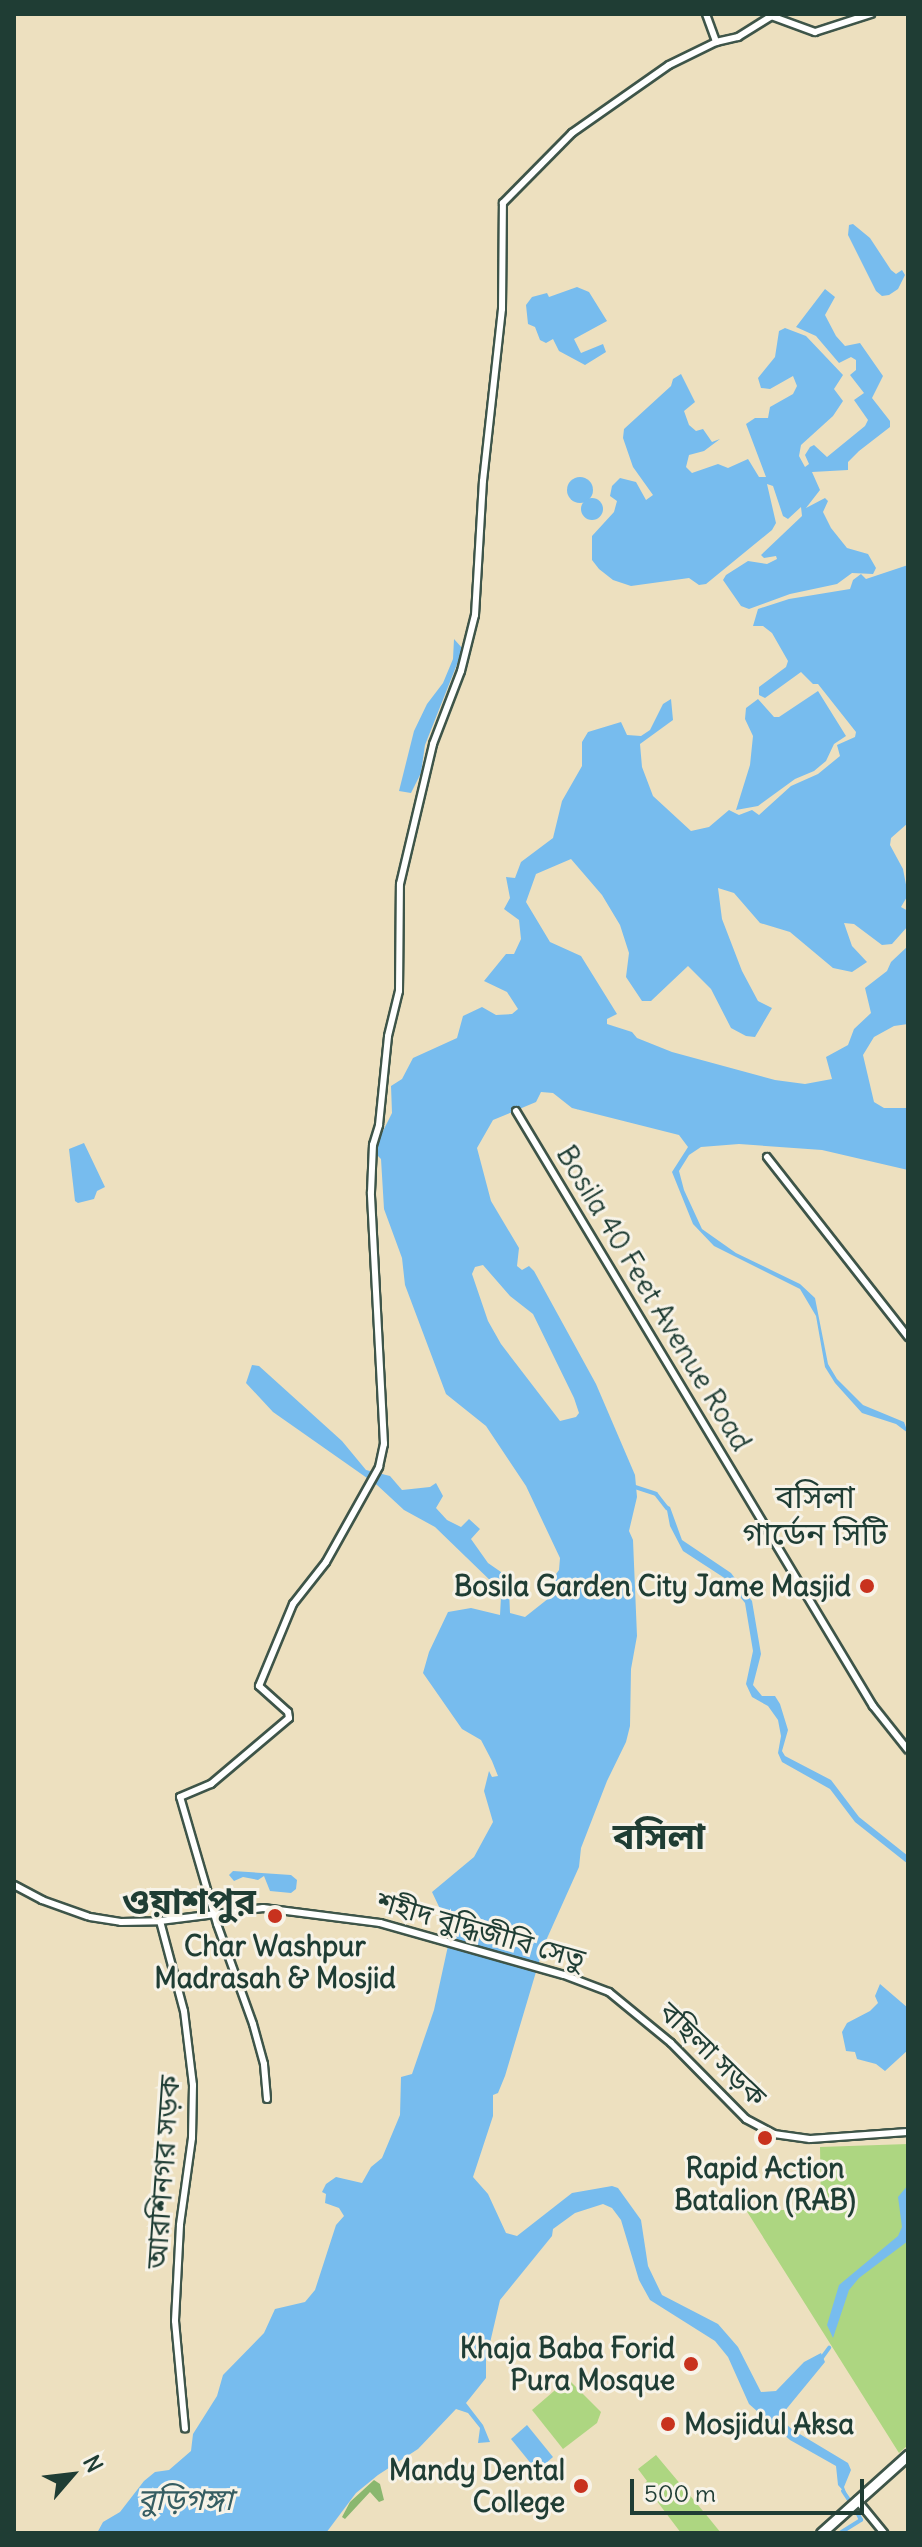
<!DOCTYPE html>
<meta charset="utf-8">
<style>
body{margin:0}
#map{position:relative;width:922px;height:2547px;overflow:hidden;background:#ede0bf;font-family:Delius,"Noto Sans Bengali",sans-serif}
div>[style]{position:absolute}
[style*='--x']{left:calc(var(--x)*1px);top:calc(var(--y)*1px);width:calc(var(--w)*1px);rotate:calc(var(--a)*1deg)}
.green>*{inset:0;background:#add681}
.forest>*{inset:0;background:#8ab76f}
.water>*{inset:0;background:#77bcee}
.round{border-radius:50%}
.canal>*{height:4px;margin:-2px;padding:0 2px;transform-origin:2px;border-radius:2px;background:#77bcee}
.roads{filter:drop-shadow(2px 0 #3e5549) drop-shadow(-2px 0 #3e5549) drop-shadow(0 2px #3e5549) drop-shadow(0 -2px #3e5549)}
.secondary>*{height:6px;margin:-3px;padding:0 3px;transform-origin:3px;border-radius:3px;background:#fff}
.highway>*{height:9px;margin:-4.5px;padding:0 4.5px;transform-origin:4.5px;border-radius:4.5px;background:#fff}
.dots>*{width:22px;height:22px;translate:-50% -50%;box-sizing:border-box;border:4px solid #f7f3e8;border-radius:50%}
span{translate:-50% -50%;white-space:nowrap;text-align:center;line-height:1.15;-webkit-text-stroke:6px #f7f3e8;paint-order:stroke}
.street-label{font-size:28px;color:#1f3d34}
.poi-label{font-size:28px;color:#1f3d34;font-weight:700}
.right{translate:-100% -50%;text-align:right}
.left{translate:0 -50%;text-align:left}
.water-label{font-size:30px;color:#355d62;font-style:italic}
.quarter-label{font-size:32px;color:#1f3d34}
.district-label{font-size:36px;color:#1f3d34;font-weight:700}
.frame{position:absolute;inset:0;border:16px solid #1f3d34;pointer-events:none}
.north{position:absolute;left:32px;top:2435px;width:80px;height:80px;-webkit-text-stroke:6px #f7f3e8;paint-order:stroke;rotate:62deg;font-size:22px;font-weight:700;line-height:32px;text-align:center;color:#1f3d34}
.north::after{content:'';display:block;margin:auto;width:28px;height:36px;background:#1f3d34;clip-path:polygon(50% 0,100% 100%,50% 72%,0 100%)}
.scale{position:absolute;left:630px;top:2479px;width:234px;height:36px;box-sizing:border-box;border:4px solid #1f3d34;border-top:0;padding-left:10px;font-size:24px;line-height:28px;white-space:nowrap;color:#1f3d34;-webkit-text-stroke:6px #f7f3e8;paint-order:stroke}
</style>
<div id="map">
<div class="green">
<i style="clip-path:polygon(908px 2144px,908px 2445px,899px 2453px,746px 2210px,821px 2210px,820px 2147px)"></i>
<i style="clip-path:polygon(568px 2379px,601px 2412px,597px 2423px,563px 2449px,532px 2410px)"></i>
<i style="clip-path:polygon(656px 2455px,708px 2517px,721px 2533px,681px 2533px,644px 2484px,647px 2481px,638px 2469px)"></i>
</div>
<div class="forest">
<i style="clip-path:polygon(374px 2480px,380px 2484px,384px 2500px,379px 2502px,370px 2492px,345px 2519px,342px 2517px,350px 2502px)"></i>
</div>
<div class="water">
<i style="clip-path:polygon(853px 224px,870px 238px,891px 270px,896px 274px,902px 270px,905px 275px,898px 289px,889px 295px,882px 296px,876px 291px,848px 235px,849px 225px)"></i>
<i style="clip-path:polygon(577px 287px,589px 292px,607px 321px,574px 339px,581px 353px,603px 344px,606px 352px,585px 365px,559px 351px,553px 339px,546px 343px,540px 340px,535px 327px,528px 324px,526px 305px,532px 297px,547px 293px,549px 297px)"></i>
<i style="clip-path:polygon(825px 289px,835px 297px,825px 315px,836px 336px,845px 346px,860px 343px,883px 376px,872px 398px,890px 421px,890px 427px,859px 451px,848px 462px,848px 470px,812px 472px,820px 490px,806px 508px,825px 498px,828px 501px,823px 512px,831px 528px,847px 548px,868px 554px,876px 568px,873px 574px,852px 573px,837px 584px,790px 594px,749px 609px,741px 606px,723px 580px,726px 575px,748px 561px,767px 564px,777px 559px,776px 556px,764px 558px,761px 555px,802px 516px,801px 507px,788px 519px,783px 516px,773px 486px,767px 484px,776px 523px,772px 530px,706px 584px,699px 585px,689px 578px,631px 586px,613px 580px,599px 569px,592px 560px,592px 536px,614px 512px,617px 501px,610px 496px,612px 486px,620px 478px,636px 482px,646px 500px,653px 495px,633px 467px,623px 438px,624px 429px,671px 386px,673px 379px,681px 374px,695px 402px,684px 411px,689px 425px,696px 431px,703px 429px,712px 442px,720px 439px,704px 451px,689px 455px,686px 467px,692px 473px,718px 464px,728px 468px,748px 459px,759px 477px,766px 477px,746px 424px,755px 418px,768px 418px,770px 407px,793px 394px,797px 386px,793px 376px,770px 389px,761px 388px,758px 378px,775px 357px,779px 331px,785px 328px,806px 336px,843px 375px,834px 389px,843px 401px,833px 416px,801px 445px,799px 456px,805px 467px,809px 464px,805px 455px,810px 447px,814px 445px,827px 457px,865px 426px,868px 420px,854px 400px,864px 393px,850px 375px,856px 370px,856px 360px,851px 357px,839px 363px,816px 336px,796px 327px)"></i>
<i class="round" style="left:567px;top:477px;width:26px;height:26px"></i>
<i class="round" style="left:581px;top:498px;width:22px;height:22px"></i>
<i style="clip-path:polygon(evenodd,908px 565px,908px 823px,891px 838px,890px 845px,903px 869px,908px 895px,901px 907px,908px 911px,908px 926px,892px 944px,882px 945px,854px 924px,844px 923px,852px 946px,867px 962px,852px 972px,833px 968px,790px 932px,760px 923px,734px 893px,718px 888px,722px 919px,742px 971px,758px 1001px,772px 1008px,755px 1037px,746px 1036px,731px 1028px,711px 989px,688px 966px,651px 1001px,642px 1001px,626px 977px,629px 953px,620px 925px,602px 895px,571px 859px,536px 874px,526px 902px,550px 942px,581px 956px,617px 1014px,607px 1019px,607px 1024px,632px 1032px,637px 1038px,672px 1052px,775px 1080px,805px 1084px,832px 1079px,826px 1057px,848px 1045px,854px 1029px,871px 1013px,865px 988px,887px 971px,891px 962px,908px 946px,908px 1024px,894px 1026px,874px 1037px,863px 1055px,874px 1102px,884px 1108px,908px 1108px,908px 1170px,822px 1150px,739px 1144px,701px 1147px,689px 1155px,679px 1171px,684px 1190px,702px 1229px,736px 1253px,800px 1284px,815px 1298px,828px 1364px,837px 1379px,863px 1405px,904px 1422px,908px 1433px,896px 1424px,862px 1413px,835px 1383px,825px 1367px,816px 1316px,800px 1289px,714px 1246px,693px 1224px,672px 1172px,688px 1147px,679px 1135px,572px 1108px,553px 1093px,541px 1092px,536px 1102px,493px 1120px,477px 1148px,491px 1201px,519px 1248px,517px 1266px,522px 1270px,529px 1266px,534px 1271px,596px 1384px,635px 1475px,637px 1497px,629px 1531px,633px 1540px,637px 1636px,631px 1669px,630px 1726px,626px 1742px,607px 1781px,581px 1848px,579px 1867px,544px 1945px,505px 2076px,498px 2093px,493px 2095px,493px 2116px,473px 2177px,488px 2194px,506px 2233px,517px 2236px,572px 2193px,612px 2186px,618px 2188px,641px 2220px,648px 2266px,662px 2295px,718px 2324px,738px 2347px,761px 2392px,776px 2391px,804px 2362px,821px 2353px,825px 2362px,779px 2418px,793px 2430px,848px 2463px,851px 2470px,844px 2487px,847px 2495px,838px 2485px,836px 2466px,790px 2440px,749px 2404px,728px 2357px,715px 2341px,650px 2300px,639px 2280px,621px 2220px,612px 2208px,603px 2204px,575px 2213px,553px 2229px,552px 2236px,500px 2300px,486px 2360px,486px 2378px,466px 2403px,483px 2425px,490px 2442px,478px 2443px,480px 2428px,468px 2413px,456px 2409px,418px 2449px,378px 2475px,356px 2493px,326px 2533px,97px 2533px,103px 2522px,120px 2512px,144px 2481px,155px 2472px,169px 2470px,191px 2451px,193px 2434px,217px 2396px,223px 2375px,264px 2333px,275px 2309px,305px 2302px,315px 2290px,336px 2225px,344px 2216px,339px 2208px,325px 2203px,326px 2194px,322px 2192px,326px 2184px,336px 2177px,362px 2183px,371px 2167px,382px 2158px,400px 2115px,401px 2077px,412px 2074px,434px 2010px,451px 1932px,432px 1892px,474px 1857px,493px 1822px,484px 1791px,489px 1771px,492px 1777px,498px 1776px,492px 1761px,481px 1740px,462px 1729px,423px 1673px,429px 1652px,448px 1612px,471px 1608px,500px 1615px,501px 1597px,497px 1587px,435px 1527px,404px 1510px,377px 1485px,273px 1412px,246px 1383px,252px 1365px,259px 1366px,342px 1441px,366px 1470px,390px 1476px,402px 1490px,430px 1487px,436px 1483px,443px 1496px,436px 1508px,447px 1520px,461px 1527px,469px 1519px,480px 1529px,471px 1539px,488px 1563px,501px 1572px,509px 1589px,510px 1613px,525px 1617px,549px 1598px,551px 1581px,559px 1570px,560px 1558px,526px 1486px,486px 1426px,446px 1394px,405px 1285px,402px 1258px,384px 1209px,381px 1159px,378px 1156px,378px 1141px,392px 1113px,391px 1086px,402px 1079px,413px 1058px,457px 1038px,463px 1016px,482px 1007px,496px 1015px,512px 1014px,518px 1009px,507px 992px,484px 981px,506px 954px,514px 954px,521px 939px,519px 920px,504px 909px,510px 898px,506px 877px,515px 878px,521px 862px,553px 838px,562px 801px,582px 766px,582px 742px,588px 732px,621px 722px,627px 735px,641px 736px,650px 730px,663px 704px,671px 699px,673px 720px,640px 744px,642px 767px,653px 796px,691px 831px,709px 827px,729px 810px,739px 815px,752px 810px,759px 815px,791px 786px,818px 774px,840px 756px,837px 745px,855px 737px,856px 732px,818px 684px,813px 684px,801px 672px,765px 698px,759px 695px,759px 687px,786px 667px,788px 661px,772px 633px,763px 626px,753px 626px,758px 609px,789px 599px,850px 589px,853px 580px,861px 574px,866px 579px,908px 565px,483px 1265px,510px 1296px,533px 1314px,574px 1398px,579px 1413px,576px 1417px,560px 1421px,501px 1344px,488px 1321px,472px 1274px,475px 1267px,483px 1265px)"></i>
<i style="clip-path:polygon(454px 639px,463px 649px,425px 745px,421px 773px,411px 793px,399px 791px,414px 731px,427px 704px,443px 683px,453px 659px)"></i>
<i style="clip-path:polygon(818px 691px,846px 736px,834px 744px,826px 761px,814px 771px,795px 779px,758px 806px,736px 810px,750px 765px,753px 736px,745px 719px,746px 708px,758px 699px,774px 717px,779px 717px)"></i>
<i style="clip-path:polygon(84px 1143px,105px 1187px,97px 1191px,94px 1199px,78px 1203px,75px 1201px,69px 1149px)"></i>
<i style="clip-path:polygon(666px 1505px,670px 1507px,682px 1540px,731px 1573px,752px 1601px,761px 1654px,753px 1685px,762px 1696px,775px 1696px,780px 1704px,788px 1730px,782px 1751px,785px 1756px,831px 1780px,859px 1817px,908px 1856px,908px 1864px,855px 1822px,830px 1789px,782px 1762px,778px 1753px,781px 1736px,778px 1720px,768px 1706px,752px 1697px,746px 1684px,753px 1651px,745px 1603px,726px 1579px,683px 1551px,670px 1526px)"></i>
<i style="clip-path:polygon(233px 1871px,291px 1875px,297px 1880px,296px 1889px,291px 1893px,270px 1891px,264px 1876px,258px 1880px,243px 1877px,234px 1881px,229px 1875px)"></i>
<i style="clip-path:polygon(880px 1984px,908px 2008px,908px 2050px,885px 2071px,876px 2064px,857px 2059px,855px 2052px,846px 2051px,842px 2032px,847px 2023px,870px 2011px,878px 2003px,875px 1996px)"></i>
<i style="clip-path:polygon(908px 2185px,908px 2241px,859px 2278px,849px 2290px,833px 2338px,827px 2325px,839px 2285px,898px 2236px,902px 2227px,898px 2197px)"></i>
<i style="clip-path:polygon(527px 2425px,553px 2457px,537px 2471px,511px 2439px)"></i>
</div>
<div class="canal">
<i style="--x:632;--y:1486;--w:25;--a:18"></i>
<i style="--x:656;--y:1494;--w:18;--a:52"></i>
<i style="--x:821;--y:2359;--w:14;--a:-54"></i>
<i style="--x:843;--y:2491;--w:11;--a:56"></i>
<i style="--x:840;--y:2533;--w:25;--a:-32"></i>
<i style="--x:861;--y:2520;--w:9;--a:-117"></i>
</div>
<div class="roads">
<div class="secondary">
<i style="--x:706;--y:14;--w:30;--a:70"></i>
<i style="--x:516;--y:1111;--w:694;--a:59.04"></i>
<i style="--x:873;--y:1706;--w:56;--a:51.5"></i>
<i style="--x:767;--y:1157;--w:229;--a:51.9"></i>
<i style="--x:14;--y:1885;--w:32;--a:28"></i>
<i style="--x:42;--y:1900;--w:48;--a:19.6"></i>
<i style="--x:90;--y:1917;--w:31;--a:9"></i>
<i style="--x:121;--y:1922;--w:39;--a:-1"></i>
<i style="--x:160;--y:1921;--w:104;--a:-7.2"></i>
<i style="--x:263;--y:1908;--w:118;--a:7.3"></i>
<i style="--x:380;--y:1923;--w:191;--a:15.8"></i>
<i style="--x:564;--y:1975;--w:48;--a:20.7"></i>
<i style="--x:609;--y:1992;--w:80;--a:39.4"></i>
<i style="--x:671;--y:2043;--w:107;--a:45.4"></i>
<i style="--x:746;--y:2119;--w:32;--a:28"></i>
<i style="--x:774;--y:2134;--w:36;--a:8"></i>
<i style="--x:810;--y:2139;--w:98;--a:-4.1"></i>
<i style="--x:160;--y:1921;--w:93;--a:75.1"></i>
<i style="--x:184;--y:2011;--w:75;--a:83.1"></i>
<i style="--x:193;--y:2085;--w:53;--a:91.1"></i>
<i style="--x:192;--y:2138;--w:88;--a:97.9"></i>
<i style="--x:180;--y:2225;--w:96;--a:93"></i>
<i style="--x:175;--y:2321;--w:108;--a:84.7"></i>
<i style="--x:267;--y:2099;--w:35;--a:-95"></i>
<i style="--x:264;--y:2064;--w:41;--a:-105.4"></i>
<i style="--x:253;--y:2024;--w:106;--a:-109.8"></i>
<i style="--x:217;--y:1924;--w:132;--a:-106.2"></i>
<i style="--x:180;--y:1797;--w:34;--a:-23"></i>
<i style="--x:211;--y:1784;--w:102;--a:-40.2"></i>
<i style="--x:289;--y:1718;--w:6;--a:-99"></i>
<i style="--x:288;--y:1712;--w:39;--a:-138"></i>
<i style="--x:259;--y:1686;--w:89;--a:-67.5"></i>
<i style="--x:293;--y:1604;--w:53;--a:-51.8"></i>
<i style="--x:326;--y:1562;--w:109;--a:-60.8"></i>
<i style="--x:379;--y:1467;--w:24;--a:-78"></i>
<i style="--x:384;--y:1444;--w:252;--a:-93"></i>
<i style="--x:371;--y:1192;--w:47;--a:-87.6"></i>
<i style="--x:373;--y:1145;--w:21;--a:-73"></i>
<i style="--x:379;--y:1125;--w:89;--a:-84.2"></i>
<i style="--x:388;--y:1036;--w:46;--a:-76.3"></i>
<i style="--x:399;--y:991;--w:107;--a:-89.5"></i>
<i style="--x:400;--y:884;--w:144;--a:-76.7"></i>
<i style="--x:433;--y:744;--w:78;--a:-69"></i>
<i style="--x:461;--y:671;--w:58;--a:-76"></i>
<i style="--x:475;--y:615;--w:134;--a:-86.6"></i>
<i style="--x:483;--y:481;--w:173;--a:-83.7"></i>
<i style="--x:502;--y:309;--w:106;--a:-89.5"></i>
<i style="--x:503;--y:203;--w:98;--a:-45.4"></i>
<i style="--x:572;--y:133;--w:118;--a:-35"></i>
<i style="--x:669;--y:65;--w:52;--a:-26.1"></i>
<i style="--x:716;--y:42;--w:23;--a:-13"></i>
<i style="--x:738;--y:37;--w:39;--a:-32"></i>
<i style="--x:771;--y:16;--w:47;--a:20"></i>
<i style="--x:815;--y:32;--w:59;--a:-17.8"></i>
<i style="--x:857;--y:2500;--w:43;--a:50.7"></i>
</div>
<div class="highway">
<i style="--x:821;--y:2533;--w:117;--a:-41.9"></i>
</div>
</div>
<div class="dots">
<i style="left:867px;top:1586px;background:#c8321e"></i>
<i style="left:275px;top:1916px;background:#c8321e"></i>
<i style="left:765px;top:2138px;background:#c8321e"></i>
<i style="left:691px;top:2364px;background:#c8321e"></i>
<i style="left:668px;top:2424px;background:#c8321e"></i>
<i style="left:581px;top:2486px;background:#c8321e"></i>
</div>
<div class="street-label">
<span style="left:654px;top:1298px;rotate:59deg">Bosila 40 Feet Avenue Road</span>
<span style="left:481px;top:1930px;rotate:16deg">শহীদ বুদ্ধিজীবি সেতু</span>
<span style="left:713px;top:2054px;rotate:44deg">বছিলা সড়ক</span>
<span style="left:163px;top:2172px;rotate:-86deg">আরশিনগর সড়ক</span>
</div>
<div class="poi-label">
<span class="right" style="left:851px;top:1586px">Bosila Garden City Jame Masjid</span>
<span style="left:275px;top:1962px">Char Washpur<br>Madrasah &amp; Mosjid</span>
<span style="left:765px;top:2184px">Rapid Action<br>Batalion (RAB)</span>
<span class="right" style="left:675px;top:2364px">Khaja Baba Forid<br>Pura Mosque</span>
<span class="left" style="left:684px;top:2424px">Mosjidul Aksa</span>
<span class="right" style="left:565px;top:2486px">Mandy Dental<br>College</span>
</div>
<div class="water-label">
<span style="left:185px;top:2499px">বুড়িগঙ্গা</span>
</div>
<div class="quarter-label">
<span style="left:815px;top:1516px">বসিলা<br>গার্ডেন সিটি</span>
</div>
<div class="district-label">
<span style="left:659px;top:1837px">বসিলা</span>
<span style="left:189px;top:1902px">ওয়াশপুর</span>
</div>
<div class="frame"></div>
<div class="north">N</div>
<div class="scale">500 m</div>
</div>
